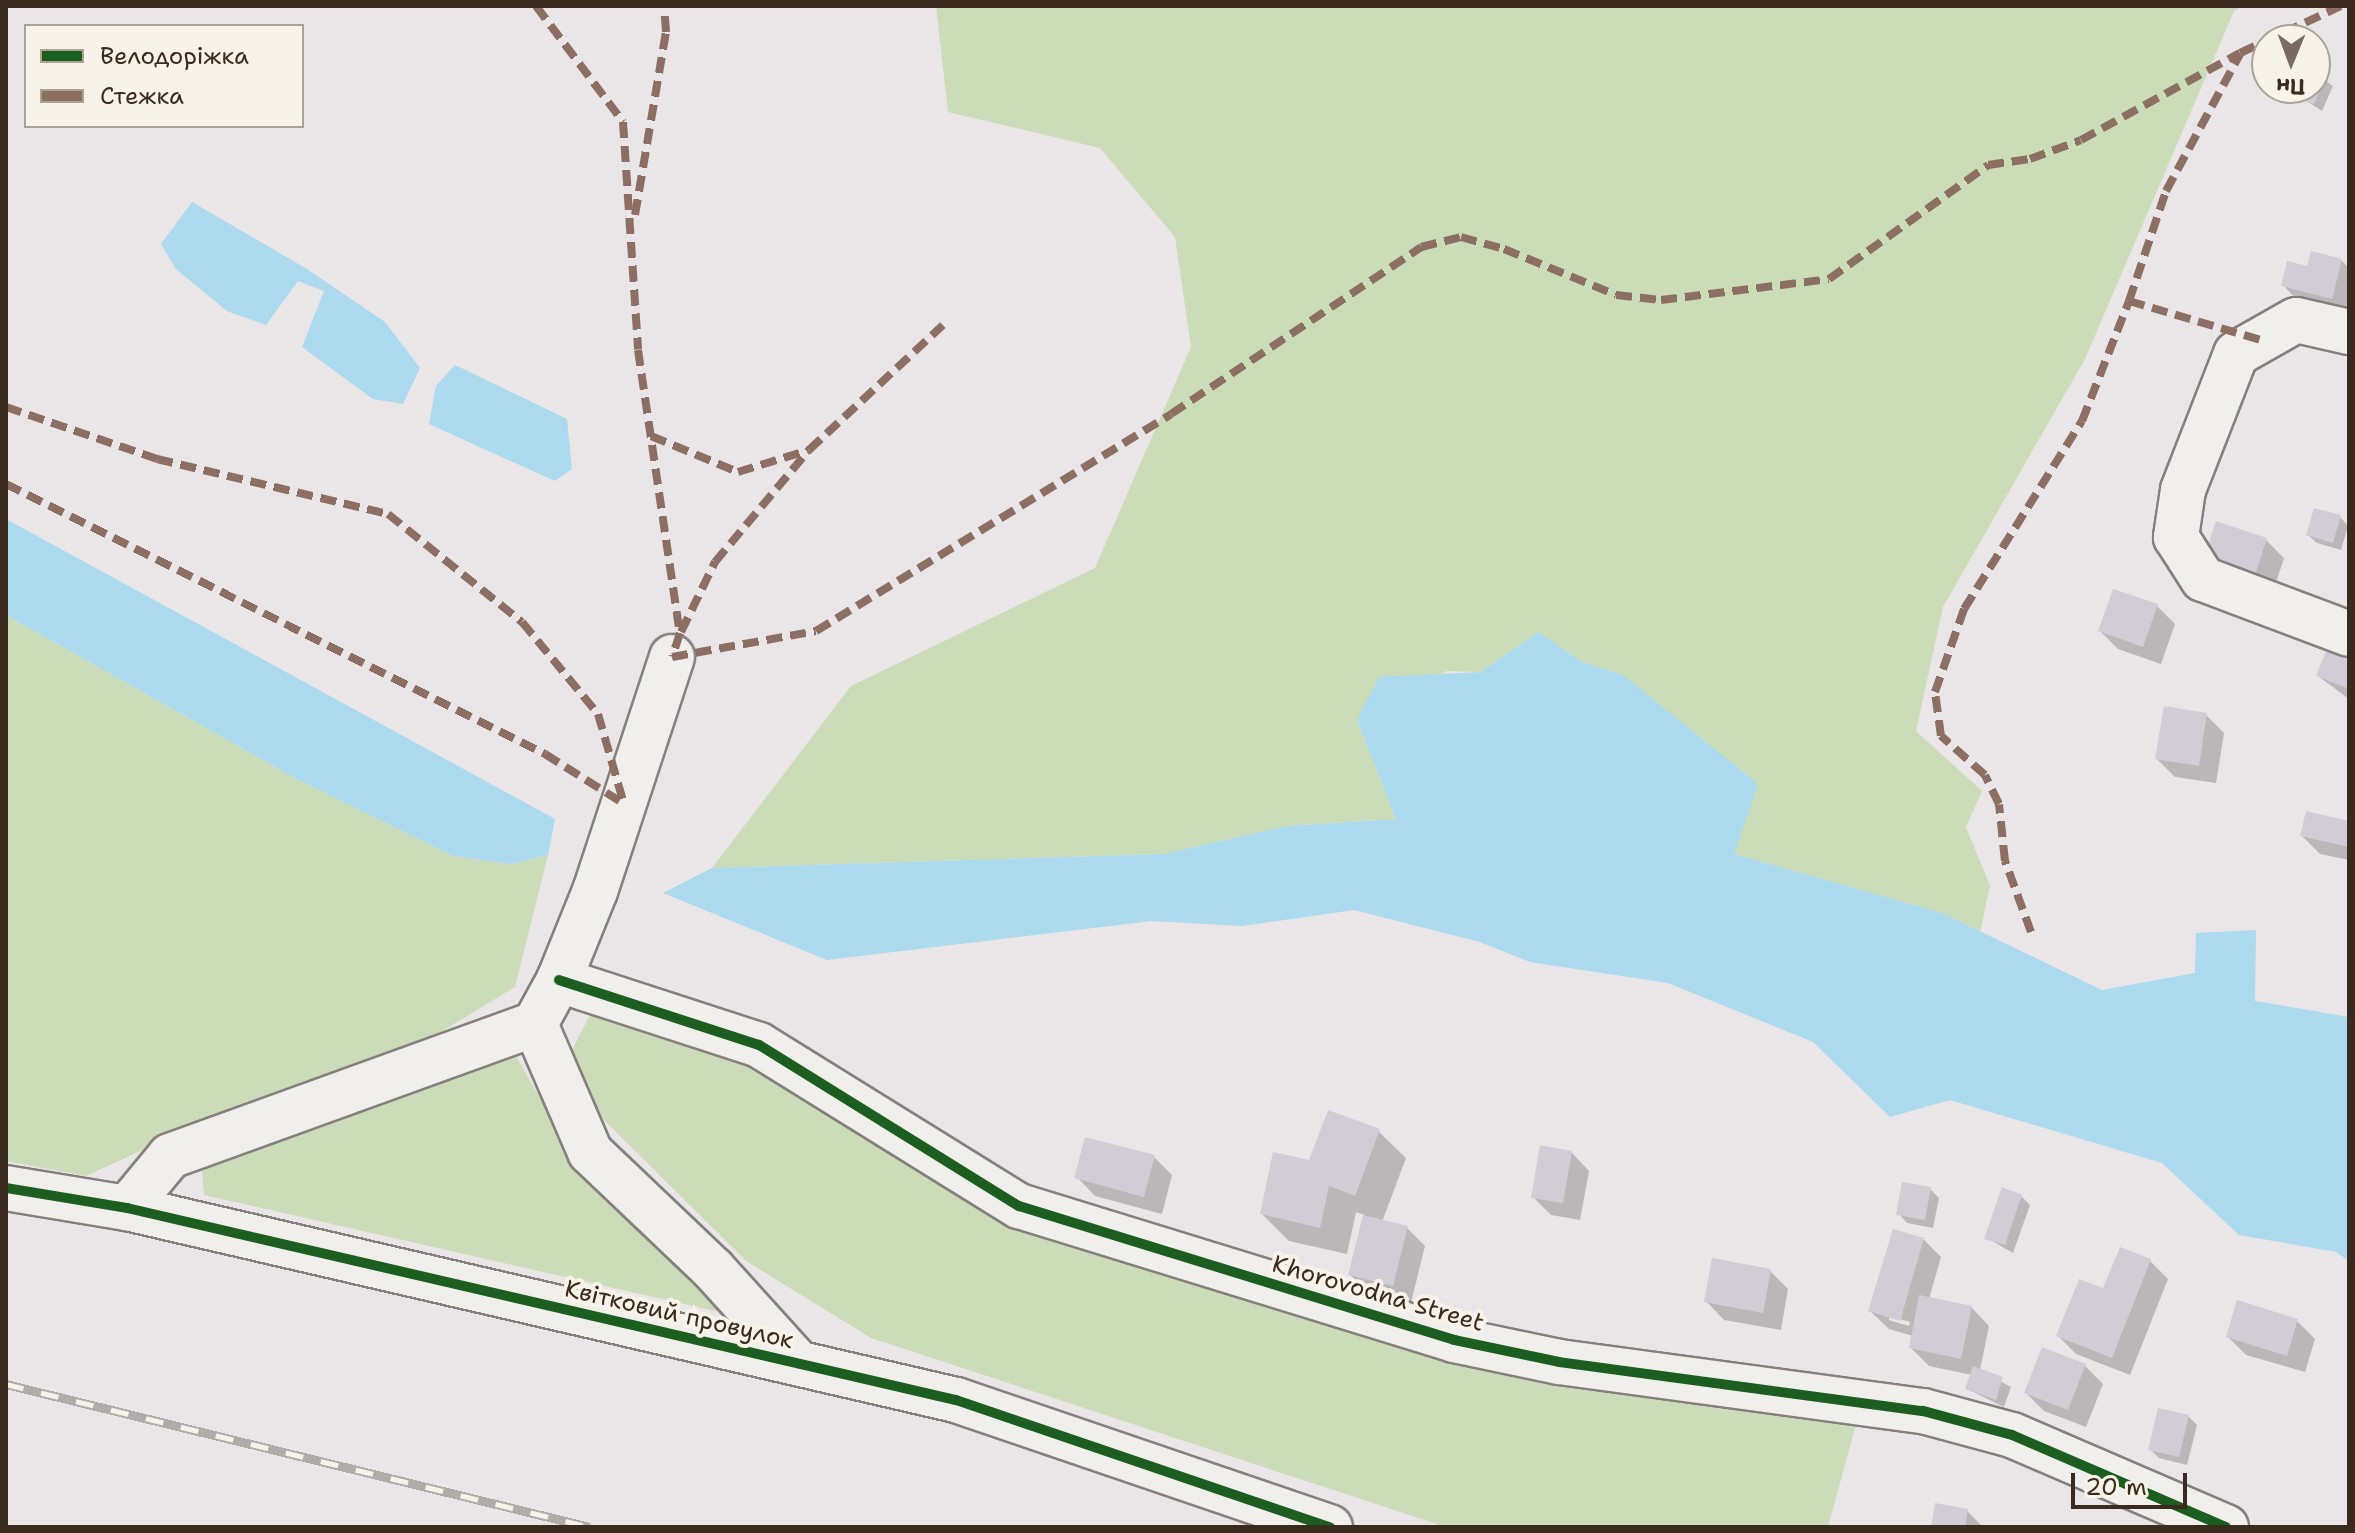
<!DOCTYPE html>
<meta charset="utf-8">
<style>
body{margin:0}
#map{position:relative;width:2355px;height:1533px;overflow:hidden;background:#eae5e6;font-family:"Shantell Sans",sans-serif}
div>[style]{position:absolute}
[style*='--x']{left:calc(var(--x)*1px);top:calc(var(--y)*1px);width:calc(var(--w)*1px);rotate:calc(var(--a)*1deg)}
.green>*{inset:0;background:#caddb8}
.water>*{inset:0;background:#acdaef}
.shadow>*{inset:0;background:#0003}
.building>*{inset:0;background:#d2ccd6}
.roads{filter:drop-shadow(2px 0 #857f7d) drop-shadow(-2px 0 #857f7d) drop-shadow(0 2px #857f7d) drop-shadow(0 -2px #857f7d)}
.minor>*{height:44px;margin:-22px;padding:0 22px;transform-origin:22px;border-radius:22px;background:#f1efec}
.rail>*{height:9px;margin-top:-4.5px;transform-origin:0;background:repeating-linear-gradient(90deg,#f7f3e8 0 18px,#afaca9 0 36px);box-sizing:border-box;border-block:2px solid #afaca9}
.quiet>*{height:8px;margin-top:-4px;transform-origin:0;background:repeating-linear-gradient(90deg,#8d6e63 0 16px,transparent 0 24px)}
.cycleway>*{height:10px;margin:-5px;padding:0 5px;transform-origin:5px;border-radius:5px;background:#1b5e20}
span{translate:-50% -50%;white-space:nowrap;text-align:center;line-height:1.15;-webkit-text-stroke:8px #f7f3e8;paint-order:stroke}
.street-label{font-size:24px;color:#3b2a1e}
.frame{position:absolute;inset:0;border:8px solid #3b2a1e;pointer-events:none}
.legend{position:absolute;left:24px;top:24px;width:280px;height:104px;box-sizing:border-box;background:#f7f3e8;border:2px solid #aca397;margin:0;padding:10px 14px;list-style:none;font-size:24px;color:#3b2a1e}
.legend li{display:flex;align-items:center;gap:16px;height:40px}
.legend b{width:40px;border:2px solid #aca397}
.north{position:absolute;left:2251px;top:24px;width:80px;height:80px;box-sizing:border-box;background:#f7f3e8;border:2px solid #aca397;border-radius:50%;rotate:181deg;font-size:22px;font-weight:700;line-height:32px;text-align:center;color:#3b2a1e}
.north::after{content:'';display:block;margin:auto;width:28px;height:36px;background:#786b64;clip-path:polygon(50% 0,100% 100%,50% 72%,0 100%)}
.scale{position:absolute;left:2071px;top:1473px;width:116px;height:36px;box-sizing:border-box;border:4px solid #3b2a1e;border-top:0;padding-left:10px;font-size:24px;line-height:28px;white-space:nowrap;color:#3b2a1e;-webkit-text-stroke:6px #f7f3e8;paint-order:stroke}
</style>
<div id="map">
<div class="green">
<i style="clip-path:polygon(936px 6px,2243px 6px,2234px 11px,2085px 359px,1943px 607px,1916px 731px,1982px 791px,1966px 827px,1990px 886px,1980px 932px,1942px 913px,1734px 854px,1623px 675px,1582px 662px,1539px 632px,1480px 672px,1447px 671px,1357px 720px,1396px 819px,1288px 826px,1164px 854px,712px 868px,851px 686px,1095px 568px,1191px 347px,1175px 237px,1100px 148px,948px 112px)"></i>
<i style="clip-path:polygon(6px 615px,293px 777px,453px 856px,512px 864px,548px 855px,515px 987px,406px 1053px,149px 1147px,86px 1176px,6px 1161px)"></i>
<i style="clip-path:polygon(593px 1009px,748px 1058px,1014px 1219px,1858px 1417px,1828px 1527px,1446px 1527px,871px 1338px,746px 1261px,600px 1116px,572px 1050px)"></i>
<i style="clip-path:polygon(510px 1046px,583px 1172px,724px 1313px,204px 1195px,202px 1169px)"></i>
</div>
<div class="water">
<i style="clip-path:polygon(192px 202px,307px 269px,385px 322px,420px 368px,403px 404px,373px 399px,302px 347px,324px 291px,298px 281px,266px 325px,227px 311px,176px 269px,161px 244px)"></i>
<i style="clip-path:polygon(455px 365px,567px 419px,572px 469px,555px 481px,429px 424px,436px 386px)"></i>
<i style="clip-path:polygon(6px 519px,555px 819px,548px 855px,512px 864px,453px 856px,293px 777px,6px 615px)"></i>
<i style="clip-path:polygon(1539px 632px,1582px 662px,1623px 675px,1758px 784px,1734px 854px,1942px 913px,2102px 990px,2195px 973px,2196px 933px,2256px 930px,2255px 1001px,2349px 1017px,2349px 1261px,2336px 1252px,2239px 1235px,2162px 1163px,1950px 1100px,1890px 1117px,1813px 1042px,1668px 983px,1530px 962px,1480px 942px,1354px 910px,1242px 926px,1152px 921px,827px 960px,663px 893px,712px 868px,1164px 854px,1288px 826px,1396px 819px,1357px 720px,1379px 677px,1480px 672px)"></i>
</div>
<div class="shadow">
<i style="clip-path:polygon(2315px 73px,2333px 86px,2322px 111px,2302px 98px,2306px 88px,2315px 88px)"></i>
<i style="clip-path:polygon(2341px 260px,2349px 268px,2349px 315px,2301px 304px,2283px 285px,2309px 268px)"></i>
<i style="clip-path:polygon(2340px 517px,2348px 526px,2341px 550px,2317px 543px,2308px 535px)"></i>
<i style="clip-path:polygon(2218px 524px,2266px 540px,2284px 558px,2272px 595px,2223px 579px)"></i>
<i style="clip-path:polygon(2157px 606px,2175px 624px,2161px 664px,2118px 649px,2100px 631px)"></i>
<i style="clip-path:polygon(2349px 661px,2349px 699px,2318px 676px)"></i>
<i style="clip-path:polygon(2206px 715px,2224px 733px,2216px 783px,2175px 777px,2157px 759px)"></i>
<i style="clip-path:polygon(2349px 823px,2349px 860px,2320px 854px,2302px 836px)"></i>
<i style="clip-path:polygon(1378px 1131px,1406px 1158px,1382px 1222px,1407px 1228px,1425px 1246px,1411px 1303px,1368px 1293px,1350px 1275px,1365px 1215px,1356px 1212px,1347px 1254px,1289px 1241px,1262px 1214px,1311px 1163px)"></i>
<i style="clip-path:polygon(1571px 1152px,1589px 1171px,1580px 1220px,1551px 1215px,1533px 1197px)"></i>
<i style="clip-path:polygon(1154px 1157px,1172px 1175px,1162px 1214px,1095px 1196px,1077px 1177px)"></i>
<i style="clip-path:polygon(1930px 1189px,1939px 1198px,1933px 1228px,1907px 1223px,1899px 1214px)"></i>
<i style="clip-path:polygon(2021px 1196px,2030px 1205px,2013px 1253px,1987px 1238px)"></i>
<i style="clip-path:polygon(evenodd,1923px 1239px,1941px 1257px,1929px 1299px,1971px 1307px,1989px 1326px,1980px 1370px,2011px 1387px,2004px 1407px,1967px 1389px,1972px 1375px,1929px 1366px,1911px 1348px,1913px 1336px,1889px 1329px,1870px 1311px,1923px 1239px,1889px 1316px,1910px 1322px,1909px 1326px,1889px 1320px,1889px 1316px)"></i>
<i style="clip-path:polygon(2150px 1261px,2168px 1279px,2130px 1375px,2076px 1354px,2058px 1336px,2104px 1291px)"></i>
<i style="clip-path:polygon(1770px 1271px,1788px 1289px,1781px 1330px,1724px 1320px,1706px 1301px)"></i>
<i style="clip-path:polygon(2297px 1321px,2315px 1339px,2305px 1372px,2246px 1355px,2228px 1337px)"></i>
<i style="clip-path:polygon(2043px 1350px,2085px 1366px,2103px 1384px,2086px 1427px,2044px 1411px,2026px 1393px)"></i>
<i style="clip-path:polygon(2188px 1416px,2197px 1425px,2187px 1465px,2159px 1458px,2151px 1450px)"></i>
<i style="clip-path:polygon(1967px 1511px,1983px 1527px,1933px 1527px)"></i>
</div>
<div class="building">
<i style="clip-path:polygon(2315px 71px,2326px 75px,2314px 104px,2299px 98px,2304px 88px,2315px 88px)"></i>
<i style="clip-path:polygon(2311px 251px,2342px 259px,2332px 299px,2281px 286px,2287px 261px,2307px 266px)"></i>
<i style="clip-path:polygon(2314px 508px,2341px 515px,2333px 543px,2306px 535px)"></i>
<i style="clip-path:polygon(2216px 521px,2267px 538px,2254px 578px,2203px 561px)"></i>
<i style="clip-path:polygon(2113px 589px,2158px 604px,2143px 647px,2098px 631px)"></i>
<i style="clip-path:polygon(2326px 651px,2349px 659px,2349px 689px,2316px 676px)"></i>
<i style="clip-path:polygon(2164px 706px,2207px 713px,2199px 766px,2155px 759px)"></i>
<i style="clip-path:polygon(2306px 811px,2349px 821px,2349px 847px,2300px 836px)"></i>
<i style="clip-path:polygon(1328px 1110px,1380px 1129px,1355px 1196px,1329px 1186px,1320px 1228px,1260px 1214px,1273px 1152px,1309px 1160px)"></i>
<i style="clip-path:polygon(1085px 1137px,1155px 1155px,1144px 1197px,1074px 1178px)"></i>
<i style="clip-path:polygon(1540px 1145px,1572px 1151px,1563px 1203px,1531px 1198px)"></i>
<i style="clip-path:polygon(1902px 1182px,1931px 1187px,1925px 1220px,1896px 1215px)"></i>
<i style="clip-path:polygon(2002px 1187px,2022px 1195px,2005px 1245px,1984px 1239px)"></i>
<i style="clip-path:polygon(1363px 1215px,1408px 1226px,1393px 1286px,1348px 1275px)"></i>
<i style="clip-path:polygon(1893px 1229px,1924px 1238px,1900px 1321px,1868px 1311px)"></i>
<i style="clip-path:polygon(2120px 1247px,2151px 1259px,2112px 1358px,2056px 1336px,2079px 1279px,2103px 1288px)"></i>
<i style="clip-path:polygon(1712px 1258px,1771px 1269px,1763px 1313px,1704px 1302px)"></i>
<i style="clip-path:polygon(1919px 1295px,1972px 1306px,1961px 1359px,1909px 1348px)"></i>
<i style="clip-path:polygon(2237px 1300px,2298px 1319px,2287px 1356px,2226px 1337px)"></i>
<i style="clip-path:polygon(2042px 1347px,2086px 1364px,2068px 1410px,2024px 1393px)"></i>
<i style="clip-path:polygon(1973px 1366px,2003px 1377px,1996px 1400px,1965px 1389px)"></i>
<i style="clip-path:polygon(2158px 1408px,2189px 1415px,2179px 1457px,2148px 1450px)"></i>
<i style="clip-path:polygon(1935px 1503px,1968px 1509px,1965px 1527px,1931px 1527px)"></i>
</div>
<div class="roads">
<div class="minor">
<i style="--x:2349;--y:332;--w:54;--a:-167.2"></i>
<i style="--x:2296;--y:320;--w:69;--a:150.5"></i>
<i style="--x:2236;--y:354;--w:146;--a:111.3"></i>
<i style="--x:2183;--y:490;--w:48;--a:98.5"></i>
<i style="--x:2176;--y:537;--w:50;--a:57.3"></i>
<i style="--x:2203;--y:579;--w:156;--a:20.6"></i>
<i style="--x:672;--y:657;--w:246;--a:108.2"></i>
<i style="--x:595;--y:891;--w:96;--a:112"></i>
<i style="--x:559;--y:980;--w:50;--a:118.6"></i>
<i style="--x:535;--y:1024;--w:139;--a:66.7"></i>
<i style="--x:590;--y:1152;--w:170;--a:43.6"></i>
<i style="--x:713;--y:1269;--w:127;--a:47.9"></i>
<i style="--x:559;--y:980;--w:210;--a:18"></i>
<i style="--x:759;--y:1045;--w:306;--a:31.8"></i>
<i style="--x:1019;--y:1206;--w:455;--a:17.1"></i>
<i style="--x:1454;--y:1340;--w:107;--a:11.8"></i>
<i style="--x:1559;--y:1362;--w:367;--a:7.7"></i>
<i style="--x:1923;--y:1411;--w:92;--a:15.1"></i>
<i style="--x:2012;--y:1435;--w:233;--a:23.3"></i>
<i style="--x:6;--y:1188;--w:123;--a:9.4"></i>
<i style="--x:127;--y:1208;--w:851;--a:13.04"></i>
<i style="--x:956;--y:1400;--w:395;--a:18.8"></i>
<i style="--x:127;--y:1208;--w:67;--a:-50.4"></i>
<i style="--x:170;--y:1156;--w:388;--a:-19.9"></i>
</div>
</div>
<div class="rail">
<i style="--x:6;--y:1384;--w:601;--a:13.76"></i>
</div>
<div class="quiet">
<i style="--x:536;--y:6;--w:145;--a:53.1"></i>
<i style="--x:623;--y:122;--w:228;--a:86.2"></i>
<i style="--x:638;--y:350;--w:286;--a:81.6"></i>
<i style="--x:680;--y:633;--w:25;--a:108"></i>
<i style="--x:672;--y:657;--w:146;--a:-10.2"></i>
<i style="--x:816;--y:631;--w:416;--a:-31.4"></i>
<i style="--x:1171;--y:414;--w:301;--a:-33.7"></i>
<i style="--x:1421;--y:247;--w:41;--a:-14"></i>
<i style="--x:1461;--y:237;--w:45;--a:15.6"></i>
<i style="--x:1504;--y:249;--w:121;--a:22.3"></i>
<i style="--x:1616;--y:295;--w:45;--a:6.3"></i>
<i style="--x:1661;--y:300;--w:169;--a:-7.1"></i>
<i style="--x:1829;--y:279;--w:196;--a:-35.6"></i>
<i style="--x:1988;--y:165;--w:42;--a:-8.1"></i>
<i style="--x:2030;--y:159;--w:54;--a:-20.4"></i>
<i style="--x:2081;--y:140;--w:181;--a:-28.7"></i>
<i style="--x:2240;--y:53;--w:111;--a:-25"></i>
<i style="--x:635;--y:215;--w:186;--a:-80.4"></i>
<i style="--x:666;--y:32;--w:26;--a:-94"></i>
<i style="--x:2129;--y:301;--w:116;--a:-71.4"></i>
<i style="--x:2166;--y:191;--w:156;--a:-61.6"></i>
<i style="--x:6;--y:407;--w:160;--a:19"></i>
<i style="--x:157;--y:459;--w:237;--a:13.4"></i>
<i style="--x:388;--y:514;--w:172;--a:38.9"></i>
<i style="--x:522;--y:622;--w:119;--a:50.4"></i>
<i style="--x:598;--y:714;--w:94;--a:73.9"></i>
<i style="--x:651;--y:436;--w:94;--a:22.5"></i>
<i style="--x:738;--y:472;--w:74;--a:-17.2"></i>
<i style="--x:809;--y:450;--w:183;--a:-43"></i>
<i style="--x:6;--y:484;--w:603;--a:26.61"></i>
<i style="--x:545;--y:754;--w:93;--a:32.3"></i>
<i style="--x:681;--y:632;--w:78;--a:-64.1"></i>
<i style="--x:715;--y:562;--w:146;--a:-50"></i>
<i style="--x:2031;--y:932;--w:76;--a:-110.1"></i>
<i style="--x:2005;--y:861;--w:57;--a:-96"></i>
<i style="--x:1999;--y:804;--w:32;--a:-116"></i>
<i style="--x:1985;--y:775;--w:59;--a:-138.4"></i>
<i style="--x:1941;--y:736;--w:44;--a:-97.8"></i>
<i style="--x:1935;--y:692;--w:88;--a:-70.7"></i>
<i style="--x:1964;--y:609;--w:222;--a:-57.9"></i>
<i style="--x:2082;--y:421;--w:129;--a:-68.6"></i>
<i style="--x:2129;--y:301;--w:138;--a:16.5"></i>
</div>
<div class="cycleway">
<i style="--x:559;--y:980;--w:210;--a:18"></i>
<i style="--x:759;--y:1045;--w:306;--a:31.8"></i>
<i style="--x:1019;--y:1206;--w:455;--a:17.1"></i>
<i style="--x:1454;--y:1340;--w:107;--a:11.8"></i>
<i style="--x:1559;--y:1362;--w:367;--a:7.7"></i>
<i style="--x:1923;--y:1411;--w:92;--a:15.1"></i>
<i style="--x:2012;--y:1435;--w:233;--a:23.3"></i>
<i style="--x:6;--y:1188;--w:123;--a:9.4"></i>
<i style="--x:127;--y:1208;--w:851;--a:13.04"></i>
<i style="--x:956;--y:1400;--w:395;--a:18.8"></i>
</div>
<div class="street-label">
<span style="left:1378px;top:1294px;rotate:16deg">Khorovodna Street</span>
<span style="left:679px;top:1315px;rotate:13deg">Квітковий провулок</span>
</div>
<div class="frame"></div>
<ul class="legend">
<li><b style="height:10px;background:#1b5e20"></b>Велодоріжка</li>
<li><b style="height:10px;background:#8d6e63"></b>Стежка</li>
</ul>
<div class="north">Пн</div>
<div class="scale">20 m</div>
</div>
